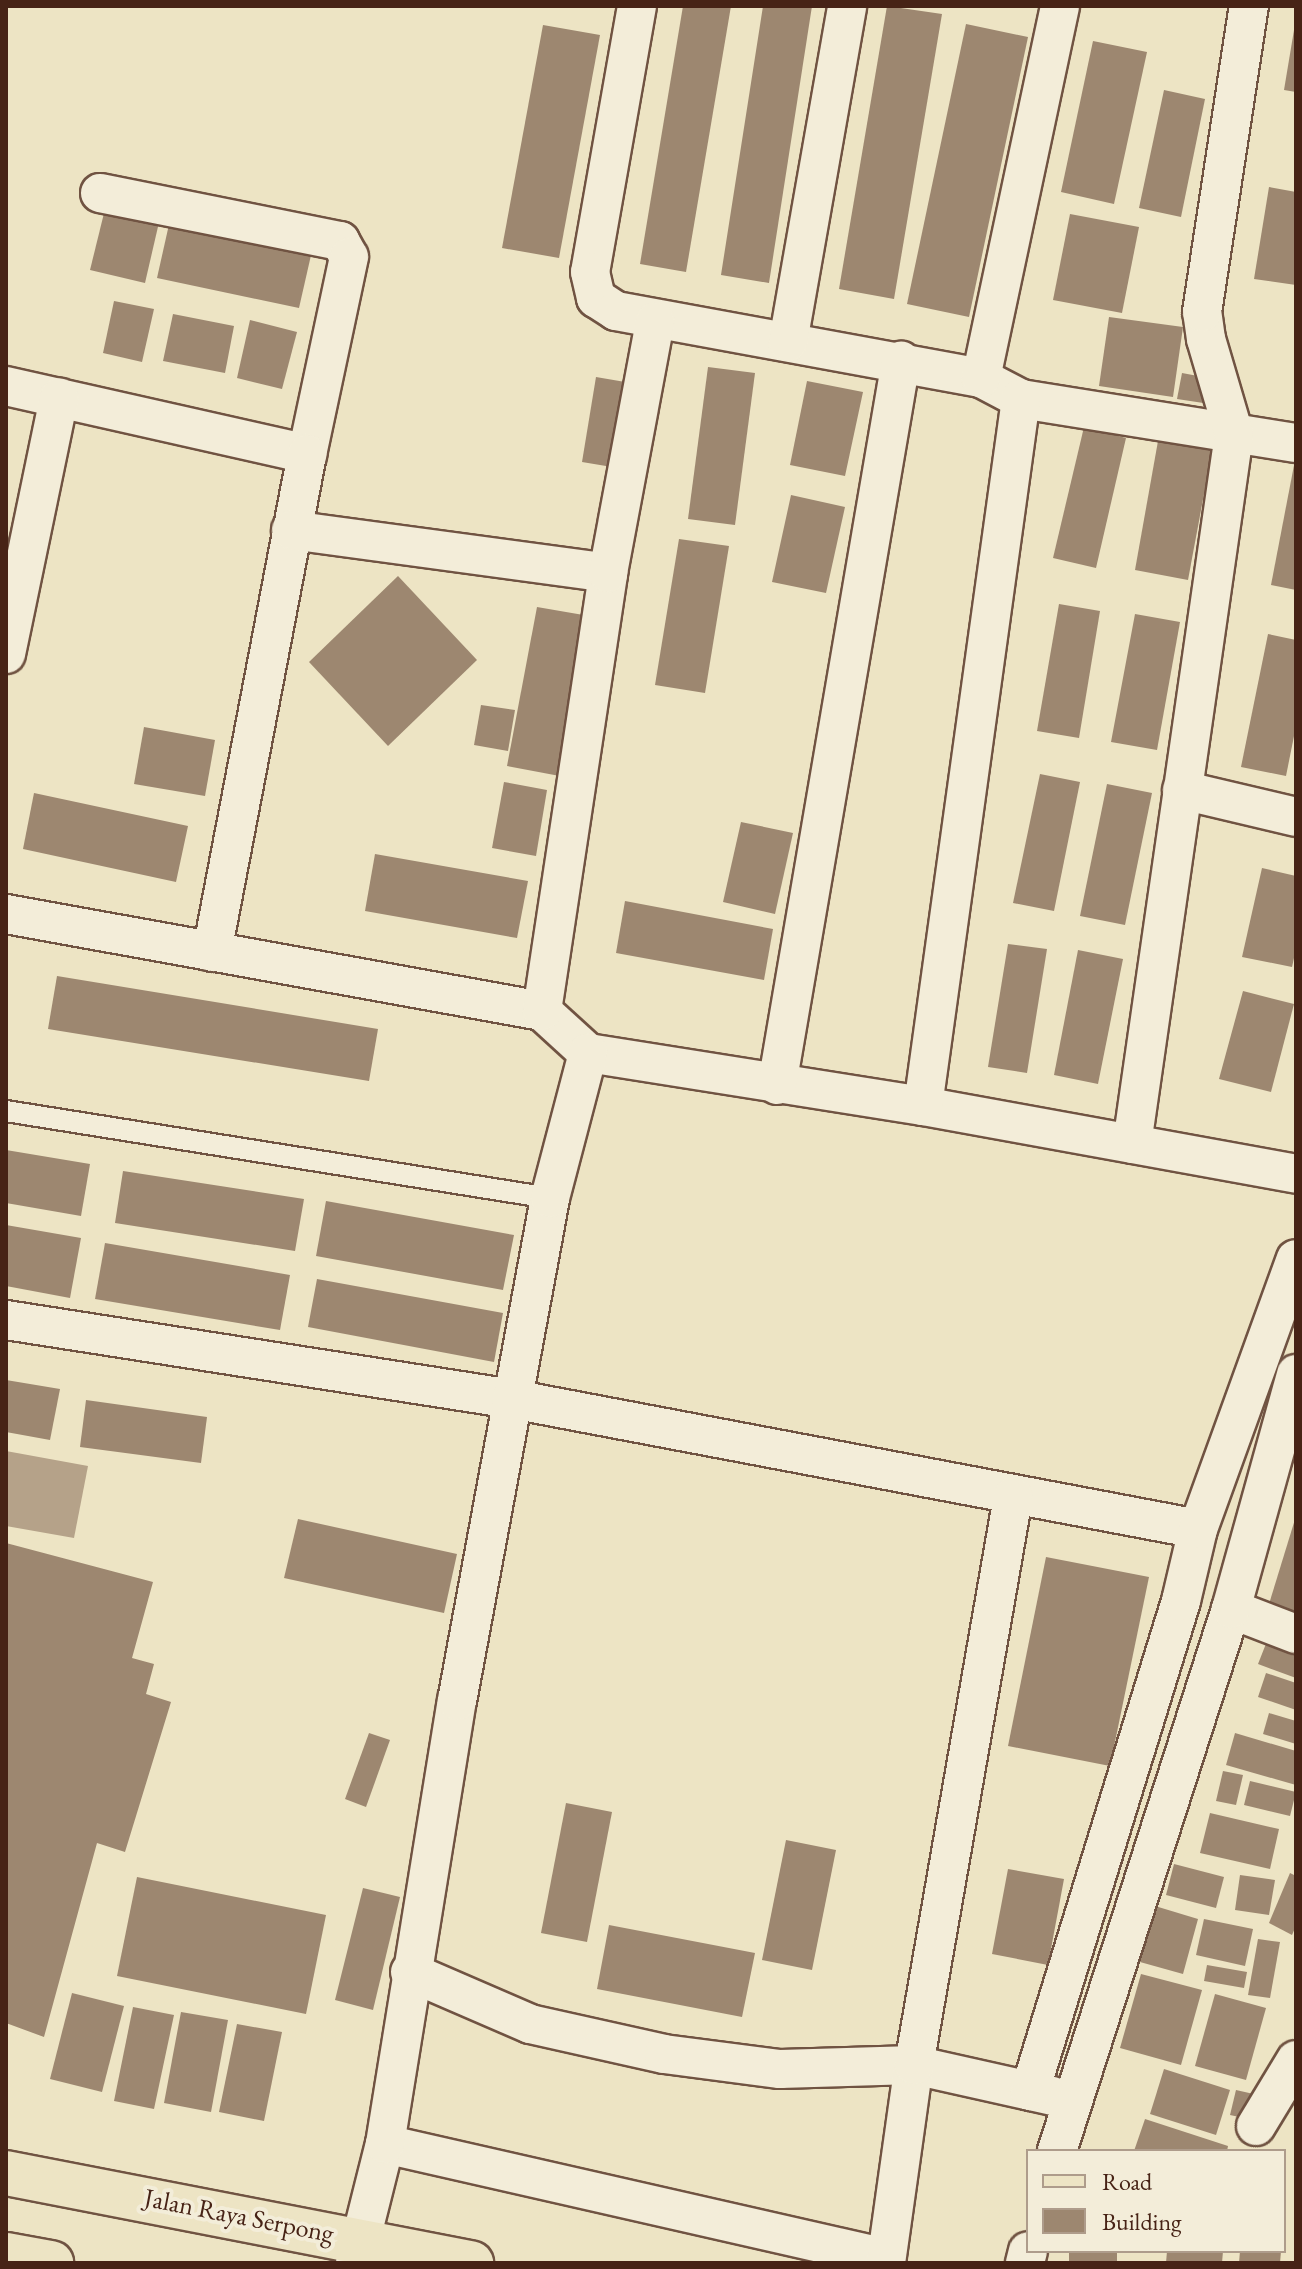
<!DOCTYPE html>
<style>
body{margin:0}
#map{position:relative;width:1302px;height:2269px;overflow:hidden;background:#ede4c4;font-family:"EB Garamond",serif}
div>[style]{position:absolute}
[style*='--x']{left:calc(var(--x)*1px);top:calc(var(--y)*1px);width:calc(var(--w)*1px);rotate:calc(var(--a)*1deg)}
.water>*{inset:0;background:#b5a289}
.building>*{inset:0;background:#9d8770}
.roads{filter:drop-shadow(2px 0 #705342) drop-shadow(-2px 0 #705342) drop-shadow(0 2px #705342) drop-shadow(0 -2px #705342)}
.service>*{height:20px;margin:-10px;padding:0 10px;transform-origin:10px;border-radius:10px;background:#f3edd9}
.minor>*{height:38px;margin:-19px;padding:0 19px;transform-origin:19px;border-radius:19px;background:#f3edd9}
.primary>*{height:44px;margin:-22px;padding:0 22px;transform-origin:22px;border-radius:22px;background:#ede4c4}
span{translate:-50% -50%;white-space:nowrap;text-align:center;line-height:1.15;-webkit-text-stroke:8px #f3edd9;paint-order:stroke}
.street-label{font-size:26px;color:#472316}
.frame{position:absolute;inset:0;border:8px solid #472316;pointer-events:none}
.legend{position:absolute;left:1026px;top:2149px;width:260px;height:104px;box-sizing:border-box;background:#f3edd9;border:2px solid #ae9c8b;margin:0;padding:10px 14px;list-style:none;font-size:24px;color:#472316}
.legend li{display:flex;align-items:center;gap:16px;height:40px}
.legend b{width:40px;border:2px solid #ae9c8b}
</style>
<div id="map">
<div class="water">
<i style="clip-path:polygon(6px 1451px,88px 1466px,74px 1538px,6px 1526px)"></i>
</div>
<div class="building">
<i style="clip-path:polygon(683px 6px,731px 6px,686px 272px,640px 264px)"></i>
<i style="clip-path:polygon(763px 6px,812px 6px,769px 283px,721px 275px)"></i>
<i style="clip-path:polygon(887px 6px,942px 14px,894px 299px,839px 289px)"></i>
<i style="clip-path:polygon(966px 24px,1028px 37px,969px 317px,907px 304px)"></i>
<i style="clip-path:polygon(543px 25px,600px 35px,559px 258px,502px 248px)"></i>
<i style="clip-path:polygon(1294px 30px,1296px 30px,1296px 92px,1284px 90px)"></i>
<i style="clip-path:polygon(1093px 41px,1147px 52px,1114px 204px,1061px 192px)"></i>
<i style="clip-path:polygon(1164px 90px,1205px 99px,1181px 217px,1139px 208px)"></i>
<i style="clip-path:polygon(1269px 187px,1296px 192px,1296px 285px,1254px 279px)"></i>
<i style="clip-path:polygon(106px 205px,160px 218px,145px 283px,90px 270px)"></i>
<i style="clip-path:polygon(172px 211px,314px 242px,299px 308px,157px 278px)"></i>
<i style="clip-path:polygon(1070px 214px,1139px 227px,1122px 313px,1053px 300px)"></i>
<i style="clip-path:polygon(114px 301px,154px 309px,142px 362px,103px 353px)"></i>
<i style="clip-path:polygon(173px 314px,234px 326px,225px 373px,163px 361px)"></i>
<i style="clip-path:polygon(1109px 317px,1183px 327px,1173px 397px,1099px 386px)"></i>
<i style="clip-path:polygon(250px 320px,297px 332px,282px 389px,237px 378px)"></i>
<i style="clip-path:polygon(708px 367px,755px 373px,735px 525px,688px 519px)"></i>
<i style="clip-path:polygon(1182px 373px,1214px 379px,1210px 404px,1177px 399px)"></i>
<i style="clip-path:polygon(596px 377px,631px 383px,618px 468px,582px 462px)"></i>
<i style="clip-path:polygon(807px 381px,863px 392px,845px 476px,790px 465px)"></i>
<i style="clip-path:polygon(1084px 427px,1126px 438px,1096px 568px,1053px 558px)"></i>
<i style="clip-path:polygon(1158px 441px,1212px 451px,1188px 580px,1135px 570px)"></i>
<i style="clip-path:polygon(1295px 460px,1296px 460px,1296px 590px,1271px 585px)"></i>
<i style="clip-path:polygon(791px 495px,845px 507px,826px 593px,772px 582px)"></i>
<i style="clip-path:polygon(679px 539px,729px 546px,705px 693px,655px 685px)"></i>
<i style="clip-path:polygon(398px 576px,477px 660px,388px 746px,309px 662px)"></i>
<i style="clip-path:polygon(1059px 604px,1100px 611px,1079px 738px,1037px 731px)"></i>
<i style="clip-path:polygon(537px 607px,595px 617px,565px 777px,507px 766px)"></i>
<i style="clip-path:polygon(1135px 614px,1180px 622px,1157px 750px,1111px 742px)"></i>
<i style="clip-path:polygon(1268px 634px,1296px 640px,1296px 726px,1286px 776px,1241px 767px)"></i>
<i style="clip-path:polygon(481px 705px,515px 710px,508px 751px,474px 745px)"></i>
<i style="clip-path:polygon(144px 727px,215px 740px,205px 796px,134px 784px)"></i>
<i style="clip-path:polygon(1040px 774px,1080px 782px,1054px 911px,1013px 903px)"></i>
<i style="clip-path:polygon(504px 782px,547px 790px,536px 856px,492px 848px)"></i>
<i style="clip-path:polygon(1107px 784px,1152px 793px,1125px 925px,1080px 916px)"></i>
<i style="clip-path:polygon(34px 793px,188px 826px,176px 882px,23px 849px)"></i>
<i style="clip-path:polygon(741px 822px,793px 833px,775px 914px,723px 902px)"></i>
<i style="clip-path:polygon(375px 854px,528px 881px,517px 938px,365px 911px)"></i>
<i style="clip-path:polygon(1262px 868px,1296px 876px,1296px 949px,1292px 967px,1242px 957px)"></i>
<i style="clip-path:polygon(625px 901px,773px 929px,764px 980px,616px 953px)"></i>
<i style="clip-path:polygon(1008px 944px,1047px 949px,1027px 1073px,988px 1067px)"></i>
<i style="clip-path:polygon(1078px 950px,1123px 959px,1098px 1084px,1054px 1075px)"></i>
<i style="clip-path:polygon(57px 976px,378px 1029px,369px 1081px,48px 1029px)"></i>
<i style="clip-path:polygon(1243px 991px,1294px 1004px,1271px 1092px,1219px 1079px)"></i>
<i style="clip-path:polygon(6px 1150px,90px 1164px,81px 1216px,6px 1203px)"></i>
<i style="clip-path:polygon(123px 1171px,304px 1199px,295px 1251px,115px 1223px)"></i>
<i style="clip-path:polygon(326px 1201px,514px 1235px,503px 1290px,316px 1256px)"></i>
<i style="clip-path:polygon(6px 1225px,81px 1238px,70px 1298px,6px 1286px)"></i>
<i style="clip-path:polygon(105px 1243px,290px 1275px,280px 1330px,95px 1299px)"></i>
<i style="clip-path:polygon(317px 1279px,503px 1313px,494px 1362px,308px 1327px)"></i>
<i style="clip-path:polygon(6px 1380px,60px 1389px,50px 1440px,6px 1432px)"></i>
<i style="clip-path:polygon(86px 1400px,207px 1417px,201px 1463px,80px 1447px)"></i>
<i style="clip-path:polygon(1296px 1516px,1296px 1613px,1269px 1604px)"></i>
<i style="clip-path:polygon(298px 1519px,457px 1554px,444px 1613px,284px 1578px)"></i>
<i style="clip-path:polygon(6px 1543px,153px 1582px,132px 1658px,154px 1664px,146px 1694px,171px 1702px,125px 1852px,97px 1843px,44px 2037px,6px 2023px)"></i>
<i style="clip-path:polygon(1046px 1557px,1149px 1577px,1110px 1766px,1008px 1746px)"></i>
<i style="clip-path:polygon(1273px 1626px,1296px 1635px,1296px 1678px,1258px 1664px)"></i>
<i style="clip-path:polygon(1266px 1673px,1296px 1683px,1296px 1710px,1258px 1697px)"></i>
<i style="clip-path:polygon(1269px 1713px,1296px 1721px,1296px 1744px,1263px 1734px)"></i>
<i style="clip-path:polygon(369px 1733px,390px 1740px,366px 1807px,345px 1799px)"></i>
<i style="clip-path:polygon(1235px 1733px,1296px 1751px,1296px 1785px,1226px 1765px)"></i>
<i style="clip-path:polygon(1223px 1771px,1243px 1775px,1236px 1805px,1216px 1801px)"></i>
<i style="clip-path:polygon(1250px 1781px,1296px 1792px,1290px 1816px,1244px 1805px)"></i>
<i style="clip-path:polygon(566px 1803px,612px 1812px,587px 1942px,541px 1933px)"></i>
<i style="clip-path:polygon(1210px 1813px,1279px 1829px,1270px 1869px,1200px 1853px)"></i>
<i style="clip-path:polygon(786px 1840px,836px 1850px,812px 1970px,762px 1960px)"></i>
<i style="clip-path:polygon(1174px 1864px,1224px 1877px,1216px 1908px,1166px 1895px)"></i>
<i style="clip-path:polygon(1008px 1869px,1064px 1879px,1048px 1965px,992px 1954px)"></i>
<i style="clip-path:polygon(1290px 1873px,1296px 1876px,1296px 1926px,1292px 1935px,1269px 1923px)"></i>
<i style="clip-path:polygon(1240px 1875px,1275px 1880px,1269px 1915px,1235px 1910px)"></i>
<i style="clip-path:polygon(137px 1877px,326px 1915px,306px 2014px,117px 1976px)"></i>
<i style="clip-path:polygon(363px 1888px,400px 1897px,373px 2010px,335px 2000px)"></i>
<i style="clip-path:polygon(1155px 1906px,1198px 1919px,1183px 1974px,1140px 1962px)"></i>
<i style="clip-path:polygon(1204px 1919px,1253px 1929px,1245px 1966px,1196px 1955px)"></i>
<i style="clip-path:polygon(609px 1925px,755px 1953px,742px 2017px,597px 1989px)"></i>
<i style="clip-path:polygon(1258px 1939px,1280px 1942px,1270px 1998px,1248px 1995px)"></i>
<i style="clip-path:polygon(1207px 1965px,1247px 1972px,1244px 1988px,1204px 1981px)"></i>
<i style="clip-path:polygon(1141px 1974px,1202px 1990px,1181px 2065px,1120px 2048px)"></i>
<i style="clip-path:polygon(72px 1993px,124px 2006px,102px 2092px,50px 2079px)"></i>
<i style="clip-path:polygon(1215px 1994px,1266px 2008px,1246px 2080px,1195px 2066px)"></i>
<i style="clip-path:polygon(133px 2007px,174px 2015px,154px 2109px,114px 2101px)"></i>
<i style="clip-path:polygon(181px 2012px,228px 2020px,211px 2112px,164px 2103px)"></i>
<i style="clip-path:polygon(237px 2024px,282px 2032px,264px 2121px,219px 2112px)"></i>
<i style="clip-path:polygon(1164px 2069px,1230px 2090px,1216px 2135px,1150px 2114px)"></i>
<i style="clip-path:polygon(1236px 2090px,1258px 2095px,1253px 2120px,1230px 2115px)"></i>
<i style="clip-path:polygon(1145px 2119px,1228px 2146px,1227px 2151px,1134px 2151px)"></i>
<i style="clip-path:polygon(1069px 2251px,1117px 2251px,1117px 2263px,1069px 2263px)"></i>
<i style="clip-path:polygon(1167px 2251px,1223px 2251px,1222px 2263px,1166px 2263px)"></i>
<i style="clip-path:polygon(1240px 2251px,1281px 2251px,1280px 2263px,1239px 2263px)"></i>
</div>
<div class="roads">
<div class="service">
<i style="--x:6;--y:1111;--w:551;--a:9.09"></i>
</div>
<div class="minor">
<i style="--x:637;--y:6;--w:270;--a:100"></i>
<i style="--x:590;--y:272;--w:27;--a:77"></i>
<i style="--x:596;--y:298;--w:24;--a:33"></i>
<i style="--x:616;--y:311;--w:371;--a:10.4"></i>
<i style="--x:981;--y:378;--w:45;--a:27.7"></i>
<i style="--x:1021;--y:399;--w:278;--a:9.1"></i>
<i style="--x:100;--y:193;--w:245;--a:11.3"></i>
<i style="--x:340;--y:241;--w:18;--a:61"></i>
<i style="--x:349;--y:257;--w:201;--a:102"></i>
<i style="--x:788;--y:342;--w:341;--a:-80"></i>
<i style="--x:981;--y:378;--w:380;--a:-78"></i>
<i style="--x:6;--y:386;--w:309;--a:12.7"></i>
<i style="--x:307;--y:454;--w:507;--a:100.8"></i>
<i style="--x:291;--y:530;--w:320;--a:7.7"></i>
<i style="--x:6;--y:654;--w:262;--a:-78.3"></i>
<i style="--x:1182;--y:790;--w:117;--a:13.3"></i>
<i style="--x:6;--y:914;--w:545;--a:10.26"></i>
<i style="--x:542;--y:1011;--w:62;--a:42.4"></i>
<i style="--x:588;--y:1053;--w:339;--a:9"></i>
<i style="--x:923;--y:1106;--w:379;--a:10.3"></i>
<i style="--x:542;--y:1011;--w:443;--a:-81.4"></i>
<i style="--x:608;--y:573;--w:256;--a:-79.4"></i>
<i style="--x:777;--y:1085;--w:735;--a:-80.28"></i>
<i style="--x:923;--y:1106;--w:714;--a:-82.11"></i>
<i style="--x:1132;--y:1144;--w:717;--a:-81.82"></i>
<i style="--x:1234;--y:434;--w:99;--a:-106.4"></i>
<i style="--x:1206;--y:339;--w:27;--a:-98"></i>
<i style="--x:1202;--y:312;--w:310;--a:-81.3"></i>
<i style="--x:6;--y:1320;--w:512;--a:8.87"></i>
<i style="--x:512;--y:1399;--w:698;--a:10.73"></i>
<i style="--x:1231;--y:1609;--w:70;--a:21"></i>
<i style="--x:410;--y:1972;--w:131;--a:23.4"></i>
<i style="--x:530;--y:2024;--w:137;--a:12.6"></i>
<i style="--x:664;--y:2054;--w:117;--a:7.4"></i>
<i style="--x:780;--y:2069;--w:134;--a:-1.7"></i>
<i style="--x:914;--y:2065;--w:142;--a:12.6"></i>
<i style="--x:1030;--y:2091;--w:513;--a:-72.87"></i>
<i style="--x:1181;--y:1601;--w:74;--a:-76.7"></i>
<i style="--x:1198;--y:1529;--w:287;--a:-70.1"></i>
<i style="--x:1256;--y:2126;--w:77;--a:-58.8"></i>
<i style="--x:385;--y:2144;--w:514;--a:12.82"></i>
<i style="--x:1057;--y:2151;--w:569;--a:-72.2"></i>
<i style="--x:1231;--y:1609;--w:244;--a:-74.5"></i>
<i style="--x:355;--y:2263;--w:123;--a:-75.9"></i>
<i style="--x:385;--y:2144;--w:449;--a:-80.8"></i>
<i style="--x:457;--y:1701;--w:512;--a:-79.52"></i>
<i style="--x:550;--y:1198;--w:150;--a:-75.3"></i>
<i style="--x:886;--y:2263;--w:200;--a:-82"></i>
<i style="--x:914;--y:2065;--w:577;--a:-80.11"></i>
<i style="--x:1025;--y:2263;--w:12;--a:-76"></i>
</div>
<div class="primary">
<i style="--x:6;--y:2173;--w:474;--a:11"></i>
<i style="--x:6;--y:2255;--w:46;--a:10.1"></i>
</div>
</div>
<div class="street-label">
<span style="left:239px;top:2216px;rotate:11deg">Jalan Raya Serpong</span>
</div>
<div class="frame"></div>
<ul class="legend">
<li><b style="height:10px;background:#ede4c4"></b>Road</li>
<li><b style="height:22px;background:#9d8770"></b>Building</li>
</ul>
</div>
